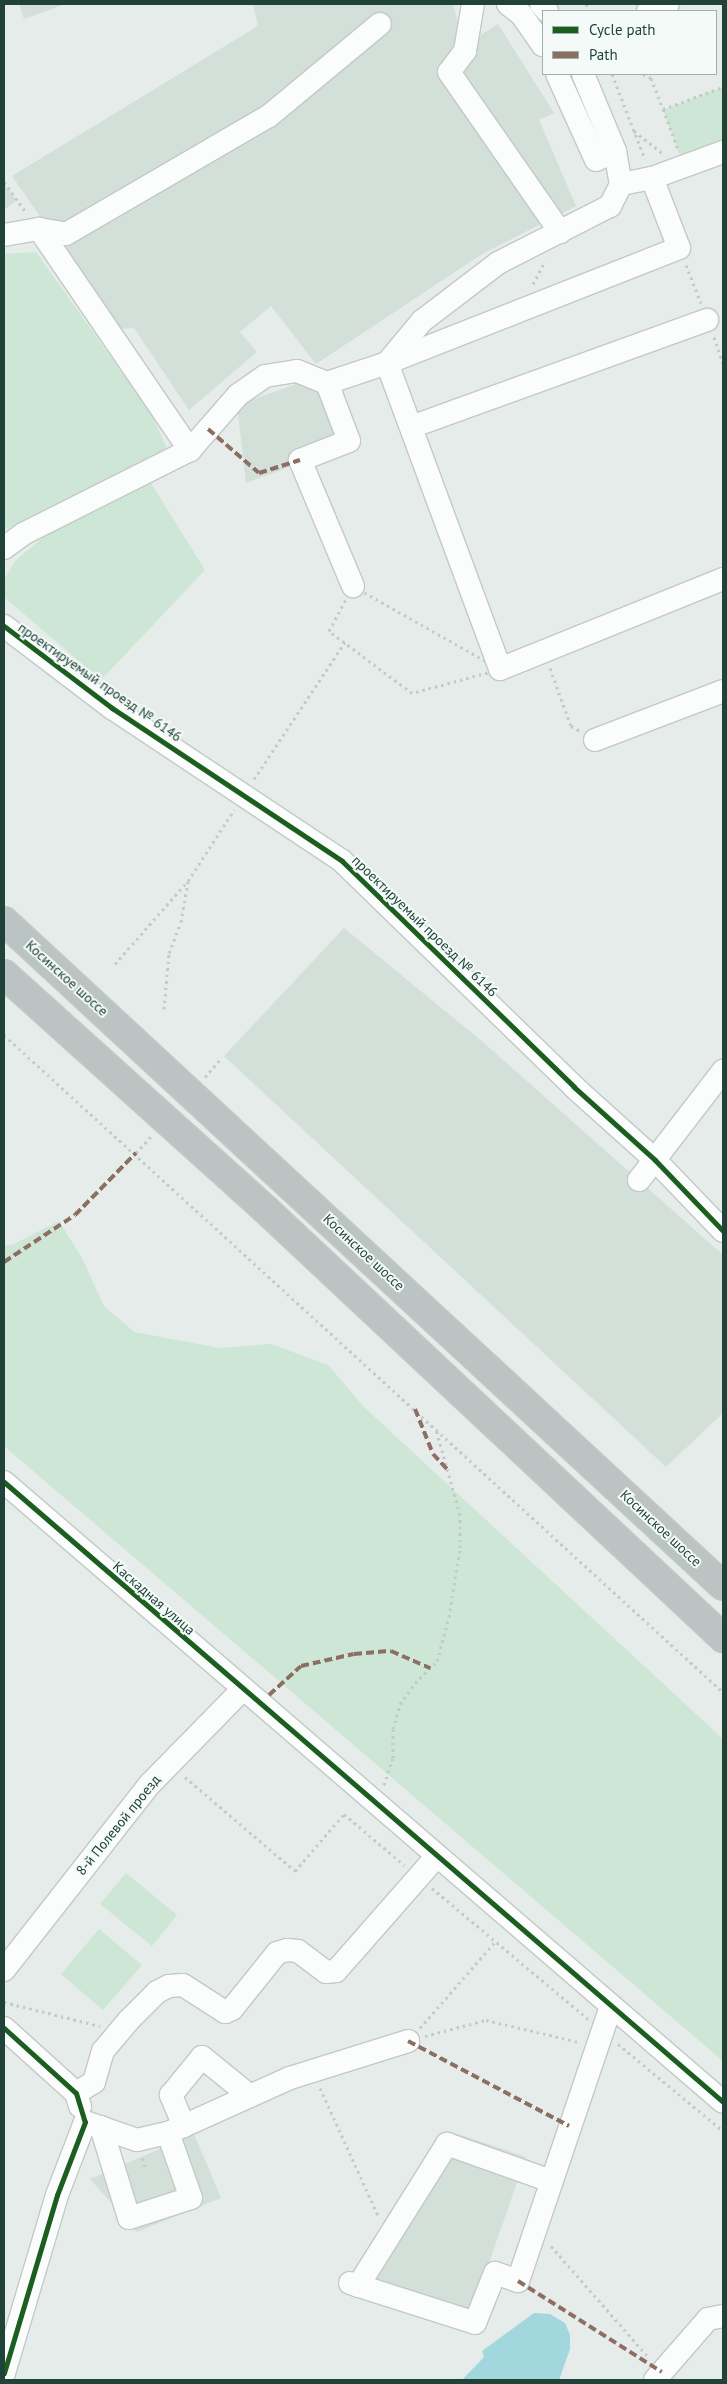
<!DOCTYPE html>
<meta charset="utf-8">
<style>
body{margin:0}
#map{position:relative;width:727px;height:2384px;overflow:hidden;background:#e6ece9;font-family:"PT Sans",sans-serif}
div>[style]{position:absolute}
[style*='--x']{left:calc(var(--x)*1px);top:calc(var(--y)*1px);width:calc(var(--w)*1px);rotate:calc(var(--a)*1deg)}
.built>*{inset:0;background:#d3dfd9}
.green>*{inset:0;background:#cde6d5}
.water>*{inset:0;background:#a2d7de}
.path>*{height:3px;margin-top:-1.5px;transform-origin:0;background:repeating-linear-gradient(90deg,#c1ccc9 0 2.5px,transparent 0 6.5px)}
.roads{filter:drop-shadow(1px 0 #c3c9c6) drop-shadow(-1px 0 #c3c9c6) drop-shadow(0 1px #c3c9c6) drop-shadow(0 -1px #c3c9c6)}
.minor>*{height:22px;margin:-11px;padding:0 11px;transform-origin:11px;border-radius:11px;background:#fbfcfc}
.highway>*{height:28px;margin:-14px;padding:0 14px;transform-origin:14px;border-radius:14px;background:#bbc4c2}
.quiet>*{height:4px;margin-top:-2px;transform-origin:0;background:repeating-linear-gradient(90deg,#8d6e63 0 8px,transparent 0 12px)}
.cycleway>*{height:5px;margin:-2.5px;padding:0 2.5px;transform-origin:2.5px;border-radius:2.5px;background:#1b5e20}
span{translate:-50% -50%;white-space:nowrap;text-align:center;line-height:1.15;-webkit-text-stroke:4px #f4faf7;paint-order:stroke}
.street-label{font-size:14px;color:#204339}
.frame{position:absolute;inset:0;border:5px solid #204339;pointer-events:none}
.legend{position:absolute;left:542px;top:10px;width:175px;height:65px;box-sizing:border-box;background:#f4faf7;border:1px solid #9fb1ab;margin:0;padding:6px 9px;list-style:none;font-size:15px;color:#204339}
.legend li{display:flex;align-items:center;gap:10px;height:25px}
.legend b{width:25px;border:1px solid #9fb1ab}
</style>
<div id="map">
<div class="built">
<i style="clip-path:polygon(19px 4px,66px 4px,24px 19px)"></i>
<i style="clip-path:polygon(253px 4px,453px 4px,459px 27px,456px 50px,498px 24px,554px 113px,539px 120px,576px 206px,482px 254px,316px 364px,271px 306px,240px 332px,257px 352px,189px 410px,134px 328px,118px 329px,12px 176px,258px 26px)"></i>
<i style="clip-path:polygon(4px 184px,17px 200px,4px 210px)"></i>
<i style="clip-path:polygon(333px 371px,359px 442px,246px 483px,237px 405px)"></i>
<i style="clip-path:polygon(344px 928px,484px 1043px,723px 1255px,723px 1413px,666px 1467px,224px 1056px)"></i>
<i style="clip-path:polygon(449px 2131px,526px 2157px,471px 2314px,359px 2277px)"></i>
<i style="clip-path:polygon(194px 2134px,221px 2198px,137px 2232px,90px 2179px)"></i>
</div>
<div class="green">
<i style="clip-path:polygon(723px 87px,723px 142px,681px 158px,663px 110px)"></i>
<i style="clip-path:polygon(36px 252px,152px 415px,167px 449px,4px 530px,4px 254px)"></i>
<i style="clip-path:polygon(149px 480px,205px 570px,101px 680px,4px 597px,4px 580px,15px 561px,52px 530px)"></i>
<i style="clip-path:polygon(59px 1221px,82px 1258px,104px 1306px,134px 1332px,220px 1348px,271px 1344px,328px 1365px,364px 1407px,723px 1739px,723px 2061px,4px 1446px,4px 1246px,12px 1245px)"></i>
<i style="clip-path:polygon(126px 1873px,177px 1915px,152px 1946px,100px 1904px)"></i>
<i style="clip-path:polygon(99px 1929px,142px 1965px,103px 2010px,61px 1974px)"></i>
</div>
<div class="water">
<i style="clip-path:polygon(534px 2313px,550px 2314px,565px 2323px,570px 2335px,570px 2349px,559px 2380px,462px 2380px,484px 2357px,482px 2351px)"></i>
</div>
<div class="path">
<i style="--x:586;--y:4;--w:8;--a:67"></i>
<i style="--x:612;--y:74;--w:91;--a:68.8"></i>
<i style="--x:643;--y:74;--w:9;--a:27"></i>
<i style="--x:651;--y:78;--w:33;--a:69"></i>
<i style="--x:663;--y:109;--w:64;--a:-20.1"></i>
<i style="--x:663;--y:109;--w:43;--a:69.4"></i>
<i style="--x:634;--y:131;--w:37;--a:38"></i>
<i style="--x:4;--y:182;--w:37;--a:54"></i>
<i style="--x:686;--y:265;--w:41;--a:68.5"></i>
<i style="--x:533;--y:284;--w:26;--a:-62"></i>
<i style="--x:714;--y:337;--w:28;--a:71"></i>
<i style="--x:353;--y:586;--w:169;--a:29.5"></i>
<i style="--x:500;--y:669;--w:91;--a:164.7"></i>
<i style="--x:412;--y:693;--w:104;--a:-143.2"></i>
<i style="--x:329;--y:631;--w:51;--a:-61.9"></i>
<i style="--x:550;--y:668;--w:62;--a:70.1"></i>
<i style="--x:571;--y:726;--w:10;--a:29"></i>
<i style="--x:254;--y:779;--w:164;--a:-56.4"></i>
<i style="--x:115;--y:964;--w:111;--a:-48.7"></i>
<i style="--x:188;--y:881;--w:85;--a:-57.1"></i>
<i style="--x:164;--y:1009;--w:56;--a:-84.9"></i>
<i style="--x:169;--y:953;--w:33;--a:-69"></i>
<i style="--x:181;--y:922;--w:41;--a:-80.1"></i>
<i style="--x:4;--y:1035;--w:974;--a:42.42"></i>
<i style="--x:205;--y:1077;--w:23;--a:-49"></i>
<i style="--x:136;--y:1153;--w:24;--a:-48"></i>
<i style="--x:185;--y:1777;--w:145;--a:40.5"></i>
<i style="--x:295;--y:1871;--w:75;--a:-49.3"></i>
<i style="--x:344;--y:1814;--w:79;--a:40.4"></i>
<i style="--x:384;--y:1785;--w:28;--a:-72"></i>
<i style="--x:393;--y:1758;--w:29;--a:-90"></i>
<i style="--x:393;--y:1729;--w:26;--a:-74"></i>
<i style="--x:400;--y:1704;--w:26;--a:-54"></i>
<i style="--x:415;--y:1683;--w:31;--a:-45"></i>
<i style="--x:437;--y:1661;--w:46;--a:-74.7"></i>
<i style="--x:449;--y:1617;--w:70;--a:-80.9"></i>
<i style="--x:460;--y:1548;--w:33;--a:-90"></i>
<i style="--x:460;--y:1515;--w:89;--a:-105.6"></i>
<i style="--x:432;--y:1888;--w:204;--a:40"></i>
<i style="--x:4;--y:2002;--w:99;--a:14"></i>
<i style="--x:420;--y:2028;--w:114;--a:-48.9"></i>
<i style="--x:425;--y:2036;--w:63;--a:-14.7"></i>
<i style="--x:486;--y:2020;--w:96;--a:13.3"></i>
<i style="--x:618;--y:2044;--w:136;--a:39.6"></i>
<i style="--x:320;--y:2088;--w:140;--a:65.5"></i>
<i style="--x:142;--y:2158;--w:9;--a:72"></i>
<i style="--x:551;--y:2246;--w:149;--a:48.8"></i>
</div>
<div class="roads">
<div class="minor">
<i style="--x:473;--y:4;--w:48;--a:99.7"></i>
<i style="--x:465;--y:51;--w:26;--a:127"></i>
<i style="--x:449;--y:72;--w:195;--a:55.2"></i>
<i style="--x:508;--y:4;--w:16;--a:38"></i>
<i style="--x:521;--y:14;--w:38;--a:55"></i>
<i style="--x:541;--y:4;--w:9;--a:49"></i>
<i style="--x:648;--y:11;--w:21;--a:-19"></i>
<i style="--x:557;--y:74;--w:94;--a:65.6"></i>
<i style="--x:596;--y:160;--w:21;--a:-25"></i>
<i style="--x:583;--y:74;--w:83;--a:67.4"></i>
<i style="--x:615;--y:151;--w:34;--a:80"></i>
<i style="--x:652;--y:178;--w:76;--a:-20.1"></i>
<i style="--x:621;--y:184;--w:32;--a:-11"></i>
<i style="--x:652;--y:178;--w:75;--a:68.9"></i>
<i style="--x:679;--y:248;--w:314;--a:158.5"></i>
<i style="--x:387;--y:363;--w:326;--a:69.7"></i>
<i style="--x:500;--y:669;--w:240;--a:-22"></i>
<i style="--x:39;--y:229;--w:27;--a:10"></i>
<i style="--x:66;--y:234;--w:235;--a:-30.2"></i>
<i style="--x:269;--y:116;--w:144;--a:-39.7"></i>
<i style="--x:4;--y:235;--w:36;--a:-10"></i>
<i style="--x:39;--y:229;--w:268;--a:55.7"></i>
<i style="--x:327;--y:383;--w:62;--a:69.2"></i>
<i style="--x:349;--y:441;--w:53;--a:158.8"></i>
<i style="--x:300;--y:460;--w:137;--a:67.2"></i>
<i style="--x:411;--y:427;--w:315;--a:-19.9"></i>
<i style="--x:4;--y:548;--w:24;--a:-36"></i>
<i style="--x:23;--y:534;--w:187;--a:-26.7"></i>
<i style="--x:190;--y:450;--w:73;--a:-48.9"></i>
<i style="--x:238;--y:395;--w:33;--a:-35"></i>
<i style="--x:265;--y:376;--w:32;--a:-9"></i>
<i style="--x:297;--y:371;--w:32;--a:22"></i>
<i style="--x:327;--y:383;--w:63;--a:-18.4"></i>
<i style="--x:387;--y:363;--w:55;--a:-50.2"></i>
<i style="--x:422;--y:321;--w:96;--a:-37.3"></i>
<i style="--x:498;--y:263;--w:126;--a:-27"></i>
<i style="--x:610;--y:206;--w:25;--a:-63"></i>
<i style="--x:4;--y:626;--w:136;--a:37.2"></i>
<i style="--x:112;--y:708;--w:276;--a:33.6"></i>
<i style="--x:342;--y:861;--w:324;--a:44.2"></i>
<i style="--x:574;--y:1087;--w:109;--a:42"></i>
<i style="--x:655;--y:1160;--w:98;--a:46.2"></i>
<i style="--x:595;--y:740;--w:137;--a:-20.9"></i>
<i style="--x:639;--y:1180;--w:138;--a:-52.4"></i>
<i style="--x:4;--y:1482;--w:949;--a:40.77"></i>
<i style="--x:4;--y:1970;--w:236;--a:-51.9"></i>
<i style="--x:150;--y:1784;--w:132;--a:-45.6"></i>
<i style="--x:4;--y:2028;--w:97;--a:42.1"></i>
<i style="--x:76;--y:2093;--w:14;--a:73"></i>
<i style="--x:76;--y:2093;--w:21;--a:-31"></i>
<i style="--x:94;--y:2082;--w:32;--a:-74"></i>
<i style="--x:103;--y:2051;--w:39;--a:-50"></i>
<i style="--x:128;--y:2021;--w:41;--a:-45"></i>
<i style="--x:157;--y:1992;--w:13;--a:-27"></i>
<i style="--x:169;--y:1986;--w:14;--a:-4"></i>
<i style="--x:183;--y:1985;--w:50;--a:32.7"></i>
<i style="--x:225;--y:2012;--w:8;--a:-23"></i>
<i style="--x:232;--y:2009;--w:72;--a:-51.2"></i>
<i style="--x:277;--y:1953;--w:10;--a:-17"></i>
<i style="--x:287;--y:1950;--w:11;--a:5"></i>
<i style="--x:298;--y:1951;--w:35;--a:37"></i>
<i style="--x:326;--y:1972;--w:10;--a:-6"></i>
<i style="--x:336;--y:1971;--w:152;--a:-48.7"></i>
<i style="--x:85;--y:2122;--w:55;--a:19.1"></i>
<i style="--x:137;--y:2140;--w:32;--a:-13"></i>
<i style="--x:168;--y:2133;--w:134;--a:-24.3"></i>
<i style="--x:290;--y:2078;--w:124;--a:-17.4"></i>
<i style="--x:184;--y:2126;--w:34;--a:-113"></i>
<i style="--x:171;--y:2095;--w:49;--a:-50.8"></i>
<i style="--x:202;--y:2057;--w:62;--a:39.1"></i>
<i style="--x:101;--y:2127;--w:95;--a:72.9"></i>
<i style="--x:129;--y:2218;--w:65;--a:-17.9"></i>
<i style="--x:191;--y:2198;--w:69;--a:-109.5"></i>
<i style="--x:350;--y:2283;--w:131;--a:17.7"></i>
<i style="--x:475;--y:2323;--w:54;--a:-68.2"></i>
<i style="--x:495;--y:2273;--w:24;--a:19"></i>
<i style="--x:518;--y:2281;--w:289;--a:-71.3"></i>
<i style="--x:358;--y:2286;--w:168;--a:-57.9"></i>
<i style="--x:447;--y:2144;--w:110;--a:19.6"></i>
<i style="--x:4;--y:2373;--w:186;--a:-73.4"></i>
<i style="--x:57;--y:2195;--w:78;--a:-69"></i>
<i style="--x:655;--y:2380;--w:81;--a:-49"></i>
<i style="--x:708;--y:2319;--w:15;--a:-11"></i>
</div>
<div class="highway">
<i style="--x:4;--y:921;--w:979;--a:42.77"></i>
<i style="--x:4;--y:974;--w:351;--a:42"></i>
<i style="--x:265;--y:1209;--w:628;--a:43.13"></i>
</div>
</div>
<div class="quiet">
<i style="--x:208;--y:429;--w:67;--a:40.8"></i>
<i style="--x:259;--y:473;--w:43;--a:-17.6"></i>
<i style="--x:4;--y:1262;--w:85;--a:-33.5"></i>
<i style="--x:75;--y:1215;--w:87;--a:-45.5"></i>
<i style="--x:415;--y:1409;--w:48;--a:68.2"></i>
<i style="--x:433;--y:1454;--w:22;--a:47"></i>
<i style="--x:269;--y:1695;--w:43;--a:-42.2"></i>
<i style="--x:301;--y:1666;--w:54;--a:-12.8"></i>
<i style="--x:354;--y:1654;--w:37;--a:-5"></i>
<i style="--x:391;--y:1651;--w:43;--a:23.6"></i>
<i style="--x:408;--y:2041;--w:182;--a:27.8"></i>
<i style="--x:518;--y:2281;--w:170;--a:32.3"></i>
</div>
<div class="cycleway">
<i style="--x:4;--y:626;--w:136;--a:37.2"></i>
<i style="--x:112;--y:708;--w:276;--a:33.6"></i>
<i style="--x:342;--y:861;--w:324;--a:44.2"></i>
<i style="--x:574;--y:1087;--w:109;--a:42"></i>
<i style="--x:655;--y:1160;--w:98;--a:46.2"></i>
<i style="--x:4;--y:1482;--w:949;--a:40.77"></i>
<i style="--x:4;--y:2028;--w:97;--a:42.1"></i>
<i style="--x:76;--y:2093;--w:30;--a:73"></i>
<i style="--x:85;--y:2122;--w:78;--a:111"></i>
<i style="--x:57;--y:2195;--w:186;--a:106.6"></i>
</div>
<div class="street-label">
<span style="left:100px;top:682px;rotate:35deg">проектируемый проезд № 6146</span>
<span style="left:425px;top:926px;rotate:44deg">проектируемый проезд № 6146</span>
<span style="left:67px;top:978px;rotate:42deg">Косинское шоссе</span>
<span style="left:364px;top:1252px;rotate:43deg">Косинское шоссе</span>
<span style="left:661px;top:1528px;rotate:43deg">Косинское шоссе</span>
<span style="left:154px;top:1598px;rotate:41deg">Каскадная улица</span>
<span style="left:118px;top:1825px;rotate:-51deg">8-й Полевой проезд</span>
</div>
<div class="frame"></div>
<ul class="legend">
<li><b style="height:6px;background:#1b5e20"></b>Cycle path</li>
<li><b style="height:6px;background:#8d6e63"></b>Path</li>
</ul>
</div>
